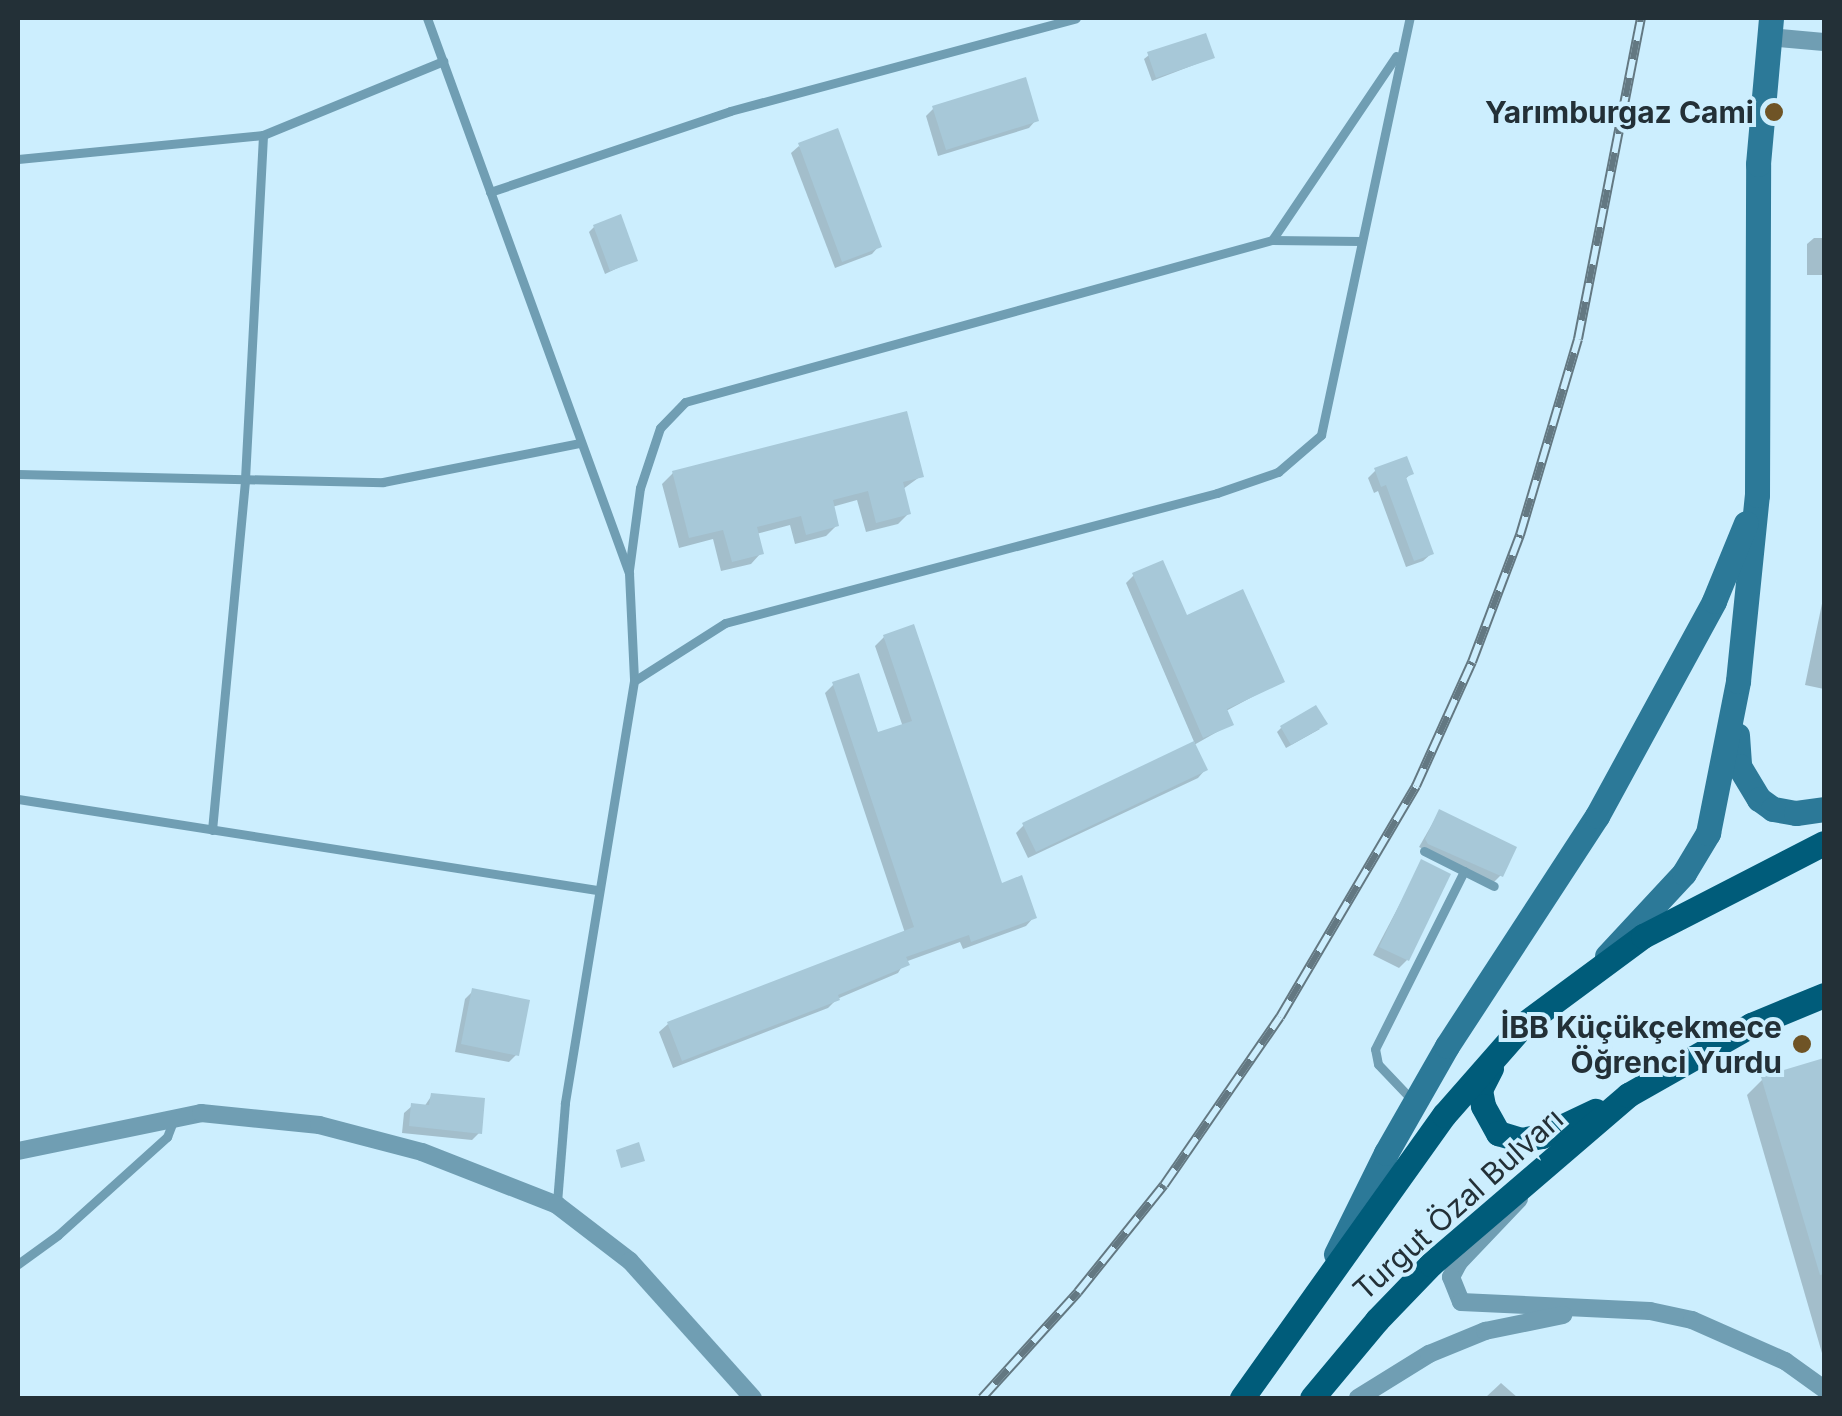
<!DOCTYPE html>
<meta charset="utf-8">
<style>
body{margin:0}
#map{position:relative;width:1842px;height:1416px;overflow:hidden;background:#cceefe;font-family:Inter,sans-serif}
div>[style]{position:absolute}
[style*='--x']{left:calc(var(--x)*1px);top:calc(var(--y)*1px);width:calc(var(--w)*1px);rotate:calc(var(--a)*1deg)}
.shadow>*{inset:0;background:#0003}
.building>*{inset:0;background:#a7c8d8}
.lane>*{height:9px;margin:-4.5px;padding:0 4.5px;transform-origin:4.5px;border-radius:4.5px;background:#709eb3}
.street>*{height:18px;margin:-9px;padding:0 9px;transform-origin:9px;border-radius:9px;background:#709eb3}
.secondary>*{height:25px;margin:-12.5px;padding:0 12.5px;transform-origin:12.5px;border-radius:12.5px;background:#2c7998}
.primary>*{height:25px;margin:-12.5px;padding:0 12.5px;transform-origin:12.5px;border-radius:12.5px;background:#005c7a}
.rail>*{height:10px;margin-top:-5px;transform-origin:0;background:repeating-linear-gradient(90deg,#cceefe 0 19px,#637882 0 38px);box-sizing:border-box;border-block:2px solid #637882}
.dots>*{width:28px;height:28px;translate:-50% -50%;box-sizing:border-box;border:5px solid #cceefe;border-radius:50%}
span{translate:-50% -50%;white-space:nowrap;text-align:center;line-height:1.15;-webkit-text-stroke:8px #cceefe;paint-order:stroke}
.poi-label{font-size:30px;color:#233037;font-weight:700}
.right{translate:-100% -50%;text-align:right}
.street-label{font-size:30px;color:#233037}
.frame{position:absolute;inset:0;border:20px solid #233037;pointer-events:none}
</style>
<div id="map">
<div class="shadow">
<i style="clip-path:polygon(1149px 55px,1212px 58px,1152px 81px,1144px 59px)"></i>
<i style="clip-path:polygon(933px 109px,1036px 120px,1029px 128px,938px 156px,926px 116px)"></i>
<i style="clip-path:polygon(799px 146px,879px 246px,872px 254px,835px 268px,791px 153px)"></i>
<i style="clip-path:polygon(594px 227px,635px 260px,605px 274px,589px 232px)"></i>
<i style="clip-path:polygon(1814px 238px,1824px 238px,1824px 275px,1807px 275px,1807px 244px)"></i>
<i style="clip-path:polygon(1376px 470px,1411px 474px,1404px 480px,1431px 554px,1423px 561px,1406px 567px,1378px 491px,1374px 493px,1368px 478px)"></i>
<i style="clip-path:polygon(673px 473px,921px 476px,903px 489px,909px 513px,898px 524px,866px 532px,857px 500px,832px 507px,837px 525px,826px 536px,795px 544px,790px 525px,756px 534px,761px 553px,751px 564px,721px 571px,713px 539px,679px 548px,662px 484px)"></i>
<i style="clip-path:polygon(1134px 575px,1185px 618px,1282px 681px,1226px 711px,1231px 724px,1194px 745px,1205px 770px,1198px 778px,1028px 858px,1016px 833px,1024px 825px,1195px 744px,1126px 583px)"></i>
<i style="clip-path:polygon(1824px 594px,1824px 689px,1805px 685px)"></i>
<i style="clip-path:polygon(884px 637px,1000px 886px,1034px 917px,1026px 926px,963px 949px,960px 942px,905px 962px,898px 973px,837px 999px,828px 1008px,673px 1068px,659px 1032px,668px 1024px,905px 933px,825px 693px,834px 684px,877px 735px,903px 727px,875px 646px)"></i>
<i style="clip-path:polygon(1281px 728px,1320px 729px,1286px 748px,1277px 732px)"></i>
<i style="clip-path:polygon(1439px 812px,1501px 875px,1493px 883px,1419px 847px)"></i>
<i style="clip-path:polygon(1422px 862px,1407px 960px,1399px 968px,1373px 955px)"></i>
<i style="clip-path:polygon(473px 991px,517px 1054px,509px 1062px,455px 1052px,465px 999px)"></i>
<i style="clip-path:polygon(1824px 1061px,1824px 1360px,1747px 1095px,1763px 1079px)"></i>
<i style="clip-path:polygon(432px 1095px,479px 1133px,472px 1140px,402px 1133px,404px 1113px,412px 1106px,424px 1107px)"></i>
<i style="clip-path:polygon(1501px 1383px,1518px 1398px,1485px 1398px)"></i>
</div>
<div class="building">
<i style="clip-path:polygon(1206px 33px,1215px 58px,1156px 78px,1147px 52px)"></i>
<i style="clip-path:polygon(1026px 77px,1039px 121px,946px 150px,932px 106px)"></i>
<i style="clip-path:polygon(838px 128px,882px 247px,842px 262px,798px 143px)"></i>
<i style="clip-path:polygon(621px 214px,638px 261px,610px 271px,593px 225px)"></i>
<i style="clip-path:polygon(907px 411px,924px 477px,903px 482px,911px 514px,876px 523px,868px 491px,833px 500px,839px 526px,806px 535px,801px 516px,757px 527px,764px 554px,732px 562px,723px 530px,689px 538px,672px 471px)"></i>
<i style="clip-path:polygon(1407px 456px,1414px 474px,1406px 477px,1434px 554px,1414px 561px,1386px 485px,1381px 487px,1374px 468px)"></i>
<i style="clip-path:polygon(1163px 560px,1187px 615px,1243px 589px,1285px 682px,1227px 709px,1234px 725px,1203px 738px,1132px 573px)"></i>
<i style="clip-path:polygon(914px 624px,1002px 883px,1022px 875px,1037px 918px,971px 942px,969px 935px,906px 957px,910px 965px,838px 995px,840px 1000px,682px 1061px,667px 1022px,914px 927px,832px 682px,859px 673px,878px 732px,912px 721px,883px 635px)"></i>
<i style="clip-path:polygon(1316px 705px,1328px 724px,1291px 745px,1280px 726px)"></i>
<i style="clip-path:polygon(1194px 741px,1208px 770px,1036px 852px,1022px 823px)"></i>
<i style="clip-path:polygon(1439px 809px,1517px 847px,1503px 877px,1428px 844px,1425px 839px)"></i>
<i style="clip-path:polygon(1421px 859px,1451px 874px,1409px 961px,1379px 947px)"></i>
<i style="clip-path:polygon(472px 988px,530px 1000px,519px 1056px,461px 1044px)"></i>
<i style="clip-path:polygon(1824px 1058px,1824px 1274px,1820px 1275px,1761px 1077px)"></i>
<i style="clip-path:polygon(431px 1093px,485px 1098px,482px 1134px,409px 1126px,411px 1103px,429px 1105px)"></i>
<i style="clip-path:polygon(639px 1142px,645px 1161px,621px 1168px,616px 1150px)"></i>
</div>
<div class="lane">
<i style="--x:427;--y:18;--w:591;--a:70"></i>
<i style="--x:629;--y:573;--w:108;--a:87.3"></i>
<i style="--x:634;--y:681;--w:428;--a:99.3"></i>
<i style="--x:565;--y:1103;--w:100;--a:94.6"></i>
<i style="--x:18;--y:159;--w:246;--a:-5.6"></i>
<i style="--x:263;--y:135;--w:195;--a:-22.3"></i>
<i style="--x:490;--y:192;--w:253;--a:-18.6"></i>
<i style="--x:730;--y:111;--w:358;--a:-15"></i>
<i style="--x:1272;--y:240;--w:222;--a:-56"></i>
<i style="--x:18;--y:474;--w:365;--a:1.3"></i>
<i style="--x:383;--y:482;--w:201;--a:-11.2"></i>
<i style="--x:629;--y:570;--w:83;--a:-82.4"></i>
<i style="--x:640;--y:488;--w:63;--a:-71.6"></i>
<i style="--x:660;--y:428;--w:36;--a:-46"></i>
<i style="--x:685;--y:402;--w:609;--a:-15.43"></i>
<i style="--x:1272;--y:240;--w:89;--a:0.6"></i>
<i style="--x:634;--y:681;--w:108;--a:-32.5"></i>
<i style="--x:725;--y:623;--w:509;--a:-14.8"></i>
<i style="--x:1217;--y:493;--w:65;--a:-19"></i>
<i style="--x:1278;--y:472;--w:57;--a:-40.7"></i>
<i style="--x:1321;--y:435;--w:426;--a:-78"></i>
<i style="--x:18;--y:799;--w:586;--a:8.93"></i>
<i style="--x:212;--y:830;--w:353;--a:-84.6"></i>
<i style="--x:245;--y:479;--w:344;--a:-87"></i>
<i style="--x:1424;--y:851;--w:78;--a:26.6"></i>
<i style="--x:1414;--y:1102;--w:52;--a:-133.5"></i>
<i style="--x:1378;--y:1064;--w:15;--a:-101"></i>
<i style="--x:1375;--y:1049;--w:199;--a:-63.4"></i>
<i style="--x:18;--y:1264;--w:49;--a:-35.9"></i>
<i style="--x:58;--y:1235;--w:147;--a:-42"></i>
<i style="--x:167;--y:1137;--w:17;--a:-69"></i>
</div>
<div class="street">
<i style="--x:1768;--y:37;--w:56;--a:5.1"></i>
<i style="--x:18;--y:1151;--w:187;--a:-11.7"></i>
<i style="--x:201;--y:1113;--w:119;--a:5.8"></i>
<i style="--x:319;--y:1125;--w:106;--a:14.7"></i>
<i style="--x:422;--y:1152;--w:145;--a:21.4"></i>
<i style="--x:557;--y:1205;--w:92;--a:37.5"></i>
<i style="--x:630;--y:1261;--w:184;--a:48.1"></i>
<i style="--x:1519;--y:1199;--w:87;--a:133.6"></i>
<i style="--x:1459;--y:1262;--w:17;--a:118"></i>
<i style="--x:1451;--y:1277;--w:27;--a:68"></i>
<i style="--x:1461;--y:1302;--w:189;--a:2.7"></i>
<i style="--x:1650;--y:1311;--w:43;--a:12.1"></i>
<i style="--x:1692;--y:1320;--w:102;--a:23.8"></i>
<i style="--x:1785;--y:1361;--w:48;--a:35.7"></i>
<i style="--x:1358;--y:1398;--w:84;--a:-31.8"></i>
<i style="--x:1429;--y:1354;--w:61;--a:-22.3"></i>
<i style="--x:1485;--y:1331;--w:80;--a:-11.6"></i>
</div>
<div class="secondary">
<i style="--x:1737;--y:735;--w:31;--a:86"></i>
<i style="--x:1739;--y:766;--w:39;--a:59"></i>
<i style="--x:1759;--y:799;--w:17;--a:36"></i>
<i style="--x:1773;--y:809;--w:23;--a:10"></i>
<i style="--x:1796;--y:813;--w:28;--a:-8"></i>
<i style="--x:1607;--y:956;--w:113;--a:-47.1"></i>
<i style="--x:1684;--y:873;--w:47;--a:-59"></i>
<i style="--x:1708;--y:833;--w:155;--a:-78.8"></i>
<i style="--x:1738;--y:681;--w:187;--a:-84.2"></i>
<i style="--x:1757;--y:495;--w:331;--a:-89.8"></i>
<i style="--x:1758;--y:164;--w:147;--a:-84.9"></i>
<i style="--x:1336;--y:1254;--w:113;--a:-63.7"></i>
<i style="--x:1386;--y:1153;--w:123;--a:-60.3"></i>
<i style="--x:1447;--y:1046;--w:275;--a:-56.9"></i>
<i style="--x:1597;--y:816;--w:245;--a:-61.4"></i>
<i style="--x:1714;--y:601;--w:84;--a:-67.7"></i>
</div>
<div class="primary">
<i style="--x:1491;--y:1068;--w:25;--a:117"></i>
<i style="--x:1480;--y:1090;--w:16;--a:79"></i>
<i style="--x:1483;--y:1106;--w:31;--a:61"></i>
<i style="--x:1498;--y:1133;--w:24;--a:17"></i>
<i style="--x:1521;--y:1140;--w:21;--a:-11"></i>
<i style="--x:1542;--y:1136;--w:59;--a:-25.3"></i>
<i style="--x:1242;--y:1398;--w:348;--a:-54.5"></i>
<i style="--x:1444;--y:1115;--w:121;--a:-48.7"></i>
<i style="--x:1524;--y:1024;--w:148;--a:-36.5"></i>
<i style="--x:1643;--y:936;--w:203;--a:-27.2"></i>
<i style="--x:1312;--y:1398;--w:102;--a:-50.2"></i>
<i style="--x:1377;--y:1320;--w:78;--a:-46"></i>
<i style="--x:1431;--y:1264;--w:260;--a:-40.6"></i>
<i style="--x:1628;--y:1095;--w:142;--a:-29.6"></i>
<i style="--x:1751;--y:1025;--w:79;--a:-22.3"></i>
</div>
<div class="rail">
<i style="--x:982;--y:1398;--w:143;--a:-47.8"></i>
<i style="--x:1078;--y:1292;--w:137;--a:-51.2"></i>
<i style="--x:1164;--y:1185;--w:204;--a:-55.4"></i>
<i style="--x:1280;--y:1017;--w:268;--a:-59.5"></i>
<i style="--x:1416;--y:786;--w:136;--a:-65.7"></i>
<i style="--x:1472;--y:662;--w:136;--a:-69.3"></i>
<i style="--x:1520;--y:535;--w:204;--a:-73.5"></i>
<i style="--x:1578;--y:339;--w:327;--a:-78.9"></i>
</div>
<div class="dots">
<i style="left:1774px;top:112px;background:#6f5426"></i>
<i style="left:1802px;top:1044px;background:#6f5426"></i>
</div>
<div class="poi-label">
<span class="right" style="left:1754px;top:112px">Yarımburgaz Cami</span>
<span class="right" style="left:1782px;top:1044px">İBB Küçükçekmece<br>Öğrenci Yurdu</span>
</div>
<div class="street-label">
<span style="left:1458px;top:1204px;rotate:-42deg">Turgut Özal Bulvarı</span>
</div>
<div class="frame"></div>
</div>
